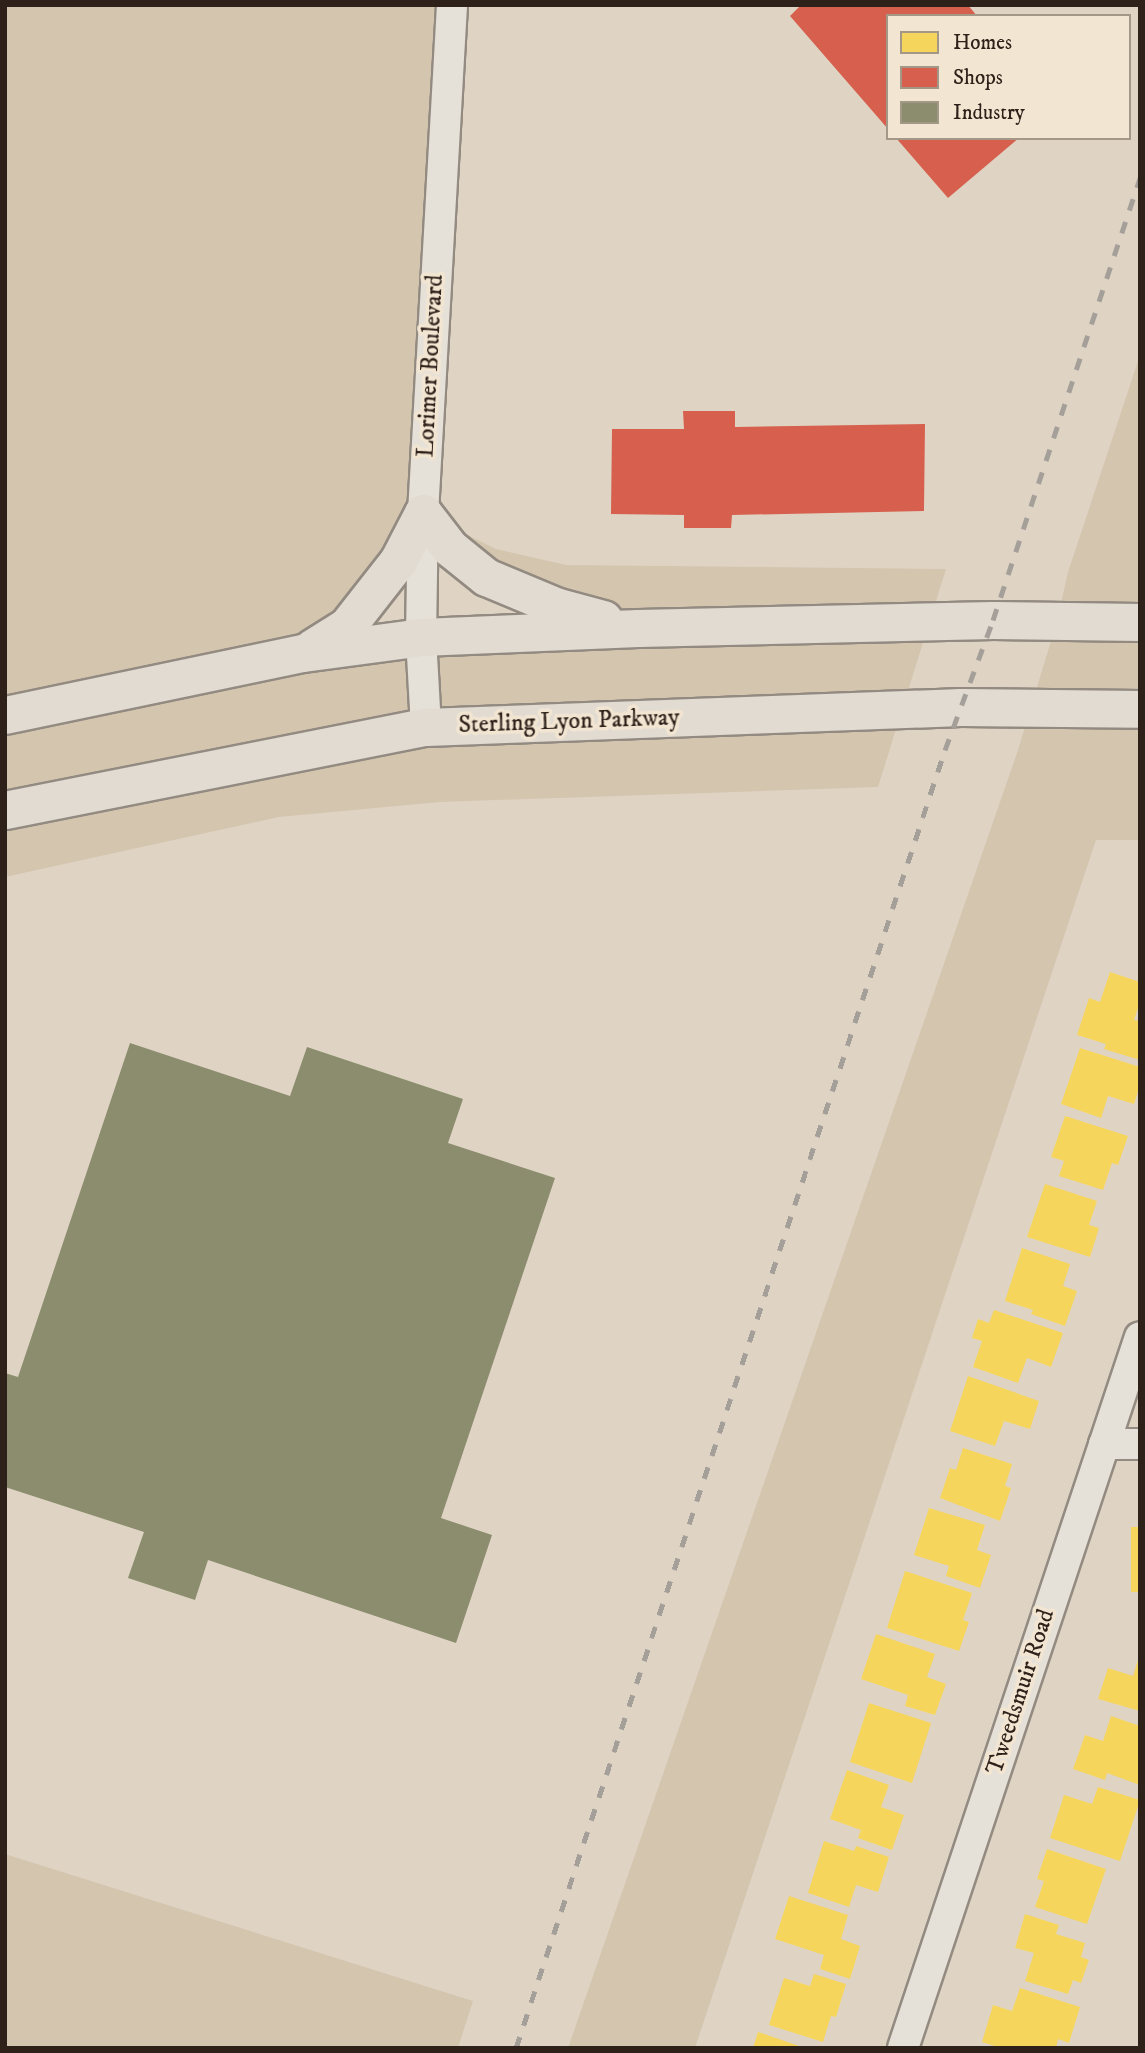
<!DOCTYPE html>
<style>
body{margin:0}
#map{position:relative;width:1145px;height:2053px;overflow:hidden;background:#dfd4c4;font-family:"IM FELL DW Pica",serif}
div>[style]{position:absolute}
[style*='--x']{left:calc(var(--x)*1px);top:calc(var(--y)*1px);width:calc(var(--w)*1px);rotate:calc(var(--a)*1deg)}
.green>*{inset:0;background:#d4c5af}
.homes>*{inset:0;background:#f6d55c}
.shops>*{inset:0;background:#d6604d}
.industry>*{inset:0;background:#8c8c6e}
.roads{filter:drop-shadow(2px 0 #938b81) drop-shadow(-2px 0 #938b81) drop-shadow(0 2px #938b81) drop-shadow(0 -2px #938b81)}
.minor>*{height:30px;margin:-15px;padding:0 15px;transform-origin:15px;border-radius:15px;background:#e6e1d8}
.major>*{height:37px;margin:-18.5px;padding:0 18.5px;transform-origin:18.5px;border-radius:18.5px;background:#e2dbd2}
.rail>*{height:5px;margin-top:-2.5px;transform-origin:0;background:repeating-linear-gradient(90deg,#a49f99 0 12px,transparent 0 24px)}
span{translate:-50% -50%;white-space:nowrap;text-align:center;line-height:1.15;-webkit-text-stroke:7px #f2e5d1;paint-order:stroke}
.street-label{font-size:24px;color:#2d211a}
.frame{position:absolute;inset:0;border:7px solid #2d211a;pointer-events:none}
.legend{position:absolute;left:886px;top:14px;width:245px;height:126px;box-sizing:border-box;background:#f2e5d1;border:2px solid #a39788;margin:0;padding:9px 12px;list-style:none;font-size:21px;color:#2d211a}
.legend li{display:flex;align-items:center;gap:14px;height:35px}
.legend b{width:35px;border:2px solid #a39788}
</style>
<div id="map">
<div class="green">
<i style="clip-path:polygon(evenodd,5px 5px,452px 5px,423px 513px,496px 549px,566px 565px,946px 569px,878px 787px,440px 802px,279px 817px,5px 877px,5px 5px,450px 548px,634px 628px,305px 651px,450px 548px)"></i>
<i style="clip-path:polygon(1140px 355px,1140px 840px,1096px 840px,695px 2048px,568px 2048px,1018px 750px,1057px 621px,1068px 572px)"></i>
<i style="clip-path:polygon(5px 1854px,473px 2001px,458px 2048px,5px 2048px)"></i>
</div>
<div class="homes">
<i style="clip-path:polygon(1110px 972px,1140px 982px,1140px 1002px,1134px 1020px,1140px 1021px,1140px 1060px,1104px 1049px,1106px 1044px,1077px 1035px,1089px 998px,1100px 1002px)"></i>
<i style="clip-path:polygon(1080px 1048px,1140px 1067px,1140px 1085px,1134px 1104px,1108px 1096px,1101px 1118px,1061px 1104px)"></i>
<i style="clip-path:polygon(1065px 1116px,1128px 1136px,1118px 1165px,1112px 1163px,1103px 1190px,1059px 1176px,1064px 1161px,1051px 1157px)"></i>
<i style="clip-path:polygon(1045px 1184px,1097px 1201px,1089px 1225px,1099px 1228px,1090px 1257px,1027px 1237px)"></i>
<i style="clip-path:polygon(1022px 1248px,1070px 1264px,1063px 1286px,1077px 1291px,1065px 1326px,1031px 1314px,1033px 1310px,1005px 1301px)"></i>
<i style="clip-path:polygon(994px 1310px,1063px 1333px,1051px 1367px,1027px 1358px,1018px 1383px,973px 1367px,982px 1341px,972px 1338px,978px 1319px,989px 1323px)"></i>
<i style="clip-path:polygon(968px 1376px,1039px 1401px,1030px 1429px,1004px 1421px,995px 1446px,950px 1431px)"></i>
<i style="clip-path:polygon(963px 1448px,1012px 1464px,1005px 1486px,1011px 1488px,1000px 1521px,940px 1498px,950px 1468px,956px 1470px)"></i>
<i style="clip-path:polygon(929px 1508px,985px 1525px,977px 1550px,991px 1555px,980px 1588px,946px 1576px,949px 1566px,914px 1555px)"></i>
<i style="clip-path:polygon(1131px 1527px,1140px 1527px,1140px 1592px,1131px 1592px)"></i>
<i style="clip-path:polygon(905px 1571px,972px 1593px,963px 1620px,969px 1622px,959px 1651px,887px 1628px)"></i>
<i style="clip-path:polygon(876px 1634px,935px 1654px,927px 1677px,946px 1684px,935px 1715px,905px 1706px,908px 1695px,861px 1679px)"></i>
<i style="clip-path:polygon(1139px 1657px,1140px 1711px,1098px 1699px,1108px 1668px,1133px 1676px)"></i>
<i style="clip-path:polygon(869px 1703px,931px 1723px,912px 1783px,850px 1762px)"></i>
<i style="clip-path:polygon(1111px 1716px,1140px 1726px,1140px 1785px,1107px 1773px,1105px 1780px,1073px 1769px,1085px 1735px,1103px 1741px)"></i>
<i style="clip-path:polygon(847px 1770px,889px 1785px,881px 1807px,904px 1815px,892px 1850px,858px 1838px,861px 1830px,830px 1819px)"></i>
<i style="clip-path:polygon(1098px 1787px,1140px 1800px,1120px 1861px,1050px 1838px,1064px 1795px,1092px 1804px)"></i>
<i style="clip-path:polygon(824px 1841px,854px 1851px,856px 1846px,889px 1857px,878px 1892px,856px 1885px,849px 1907px,808px 1893px)"></i>
<i style="clip-path:polygon(1047px 1849px,1106px 1869px,1087px 1924px,1035px 1907px,1044px 1881px,1037px 1879px)"></i>
<i style="clip-path:polygon(789px 1896px,848px 1915px,841px 1939px,860px 1946px,850px 1979px,820px 1969px,824px 1955px,775px 1939px)"></i>
<i style="clip-path:polygon(1025px 1914px,1059px 1925px,1056px 1934px,1085px 1943px,1081px 1957px,1089px 1960px,1081px 1983px,1073px 1980px,1068px 1994px,1025px 1981px,1034px 1953px,1015px 1948px)"></i>
<i style="clip-path:polygon(814px 1974px,846px 1984px,836px 2017px,831px 2016px,823px 2042px,769px 2025px,784px 1978px,810px 1986px)"></i>
<i style="clip-path:polygon(1020px 1988px,1080px 2007px,1069px 2043px,1058px 2039px,1056px 2048px,1001px 2048px,982px 2042px,993px 2005px,1012px 2011px)"></i>
<i style="clip-path:polygon(758px 2032px,802px 2047px,802px 2048px,753px 2048px)"></i>
</div>
<div class="shops">
<i style="clip-path:polygon(801px 5px,968px 5px,977px 16px,888px 16px,888px 129px,790px 16px)"></i>
<i style="clip-path:polygon(896px 138px,1019px 138px,948px 198px)"></i>
<i style="clip-path:polygon(683px 411px,735px 411px,735px 427px,925px 424px,924px 511px,732px 515px,731px 528px,684px 528px,684px 515px,611px 514px,612px 429px,684px 429px)"></i>
</div>
<div class="industry">
<i style="clip-path:polygon(130px 1043px,290px 1096px,307px 1047px,463px 1099px,448px 1143px,555px 1178px,441px 1518px,492px 1535px,456px 1643px,208px 1560px,195px 1600px,128px 1578px,144px 1532px,5px 1487px,5px 1373px,18px 1377px)"></i>
</div>
<div class="roads">
<div class="minor">
<i style="--x:426;--y:727;--w:90;--a:-93.2"></i>
<i style="--x:421;--y:637;--w:124;--a:-89.1"></i>
<i style="--x:423;--y:513;--w:509;--a:-86.73"></i>
<i style="--x:1104;--y:1444;--w:36;--a:0"></i>
<i style="--x:903;--y:2048;--w:749;--a:-71.57"></i>
</div>
<div class="major">
<i style="--x:312;--y:648;--w:41;--a:-32.2"></i>
<i style="--x:347;--y:626;--w:83;--a:-51.9"></i>
<i style="--x:398;--y:561;--w:54;--a:-62.5"></i>
<i style="--x:423;--y:513;--w:44;--a:52.4"></i>
<i style="--x:450;--y:548;--w:46;--a:38.9"></i>
<i style="--x:486;--y:577;--w:78;--a:22.6"></i>
<i style="--x:558;--y:607;--w:47;--a:14.9"></i>
<i style="--x:5;--y:715;--w:304;--a:-11.8"></i>
<i style="--x:303;--y:653;--w:119;--a:-7.7"></i>
<i style="--x:421;--y:637;--w:217;--a:-2.4"></i>
<i style="--x:638;--y:628;--w:355;--a:-1.3"></i>
<i style="--x:993;--y:620;--w:147;--a:0.8"></i>
<i style="--x:5;--y:810;--w:429;--a:-11.2"></i>
<i style="--x:426;--y:727;--w:535;--a:-2.14"></i>
<i style="--x:961;--y:707;--w:179;--a:0.6"></i>
</div>
</div>
<div class="rail">
<i style="--x:516;--y:2048;--w:1367;--a:-71.71"></i>
<i style="--x:945;--y:750;--w:139;--a:-69.7"></i>
<i style="--x:993;--y:620;--w:466;--a:-71.6"></i>
</div>
<div class="street-label">
<span style="left:431px;top:366px;rotate:-87deg">Lorimer Boulevard</span>
<span style="left:569px;top:722px;rotate:-2deg">Sterling Lyon Parkway</span>
<span style="left:1021px;top:1692px;rotate:-72deg">Tweedsmuir Road</span>
</div>
<div class="frame"></div>
<ul class="legend">
<li><b style="height:19px;background:#f6d55c"></b>Homes</li>
<li><b style="height:19px;background:#d6604d"></b>Shops</li>
<li><b style="height:19px;background:#8c8c6e"></b>Industry</li>
</ul>
</div>
